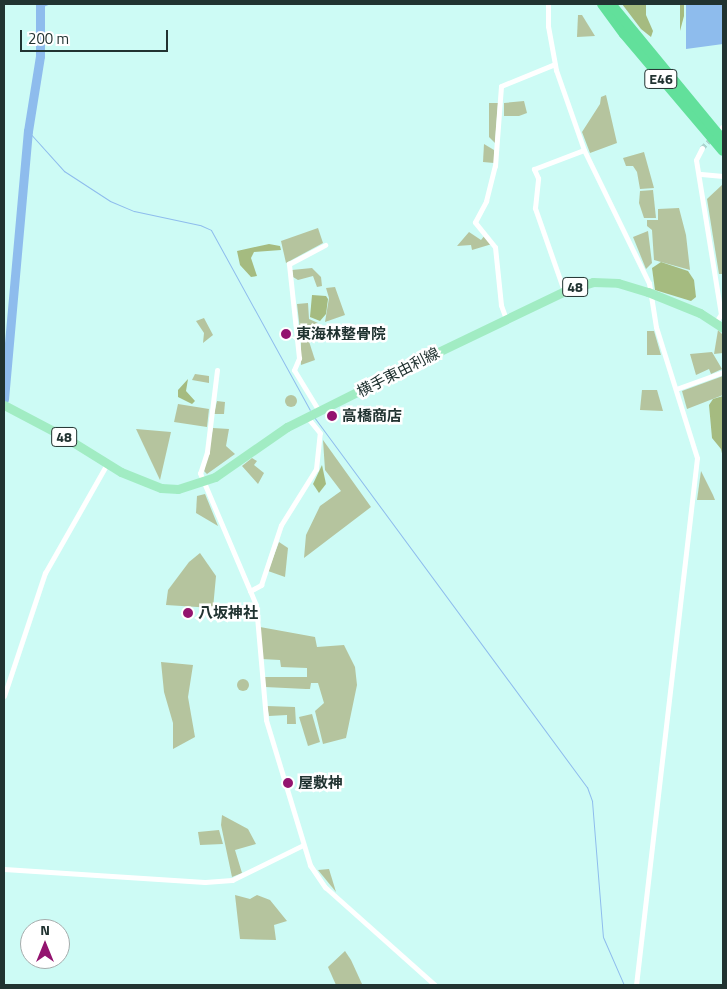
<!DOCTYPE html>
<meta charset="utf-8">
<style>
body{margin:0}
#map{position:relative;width:727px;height:989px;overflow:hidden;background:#cdfbf5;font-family:"Titillium Web","Noto Sans JP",sans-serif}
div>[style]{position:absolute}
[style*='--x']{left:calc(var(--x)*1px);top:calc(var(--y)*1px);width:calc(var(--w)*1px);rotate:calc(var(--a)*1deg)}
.green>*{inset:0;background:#b5c49e}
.round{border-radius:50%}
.forest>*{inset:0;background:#a5bb80}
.water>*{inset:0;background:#8ebced}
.stream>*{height:1px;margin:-0.5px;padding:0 0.5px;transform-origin:0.5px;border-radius:0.5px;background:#8ebced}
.river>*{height:9px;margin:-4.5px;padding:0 4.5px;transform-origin:4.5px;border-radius:4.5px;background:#8ebced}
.street-tunnel>*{height:5px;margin-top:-2.5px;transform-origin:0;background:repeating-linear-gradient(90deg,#abd3ce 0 5px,transparent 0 7.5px)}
.street>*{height:5px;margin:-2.5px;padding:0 2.5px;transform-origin:2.5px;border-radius:2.5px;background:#fff}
.primary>*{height:9px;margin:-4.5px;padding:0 4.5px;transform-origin:4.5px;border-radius:4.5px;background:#a1ecc3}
.highway>*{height:10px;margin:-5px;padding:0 5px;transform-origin:5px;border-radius:5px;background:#62e09b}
.dots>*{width:14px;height:14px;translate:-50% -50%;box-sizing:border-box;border:2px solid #fff;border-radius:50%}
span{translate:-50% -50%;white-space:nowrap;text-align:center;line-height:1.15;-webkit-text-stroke:5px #fff;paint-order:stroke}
.shield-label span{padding:1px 4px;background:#fff;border:1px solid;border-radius:4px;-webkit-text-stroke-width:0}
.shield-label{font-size:14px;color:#213331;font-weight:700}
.poi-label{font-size:15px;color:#213331;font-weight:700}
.left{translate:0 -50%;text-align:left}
.street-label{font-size:15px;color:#213331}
.frame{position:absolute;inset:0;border:5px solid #213331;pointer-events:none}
.north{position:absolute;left:20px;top:919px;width:50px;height:50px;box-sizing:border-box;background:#fff;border:1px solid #a6adad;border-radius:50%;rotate:0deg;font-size:14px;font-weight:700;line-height:20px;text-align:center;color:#213331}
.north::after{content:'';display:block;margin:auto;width:18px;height:22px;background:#93146f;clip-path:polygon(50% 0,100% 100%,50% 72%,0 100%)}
.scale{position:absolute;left:20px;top:30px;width:148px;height:22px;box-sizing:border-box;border:2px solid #213331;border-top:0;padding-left:6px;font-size:15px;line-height:18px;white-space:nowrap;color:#213331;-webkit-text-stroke:4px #fff;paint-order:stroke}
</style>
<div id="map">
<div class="green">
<i style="clip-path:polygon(578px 15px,582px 15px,595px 36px,577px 37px)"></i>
<i style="clip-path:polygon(606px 95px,617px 143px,590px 153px,582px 132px,600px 104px,601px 97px)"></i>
<i style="clip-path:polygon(524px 101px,527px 113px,519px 116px,504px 116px,504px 103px)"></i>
<i style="clip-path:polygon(489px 103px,498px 103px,495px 143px,489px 137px)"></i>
<i style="clip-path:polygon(484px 144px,494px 150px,494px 163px,483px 162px)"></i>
<i style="clip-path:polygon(644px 152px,654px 188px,640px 189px,637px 172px,633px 166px,626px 166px,623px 158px)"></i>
<i style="clip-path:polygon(723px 184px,723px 274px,719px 274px,707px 199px)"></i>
<i style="clip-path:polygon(653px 190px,656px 218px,644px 218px,639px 203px,640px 191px)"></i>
<i style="clip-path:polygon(679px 208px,686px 235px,690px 270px,654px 260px,652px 230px,647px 226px,647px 220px,658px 220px,658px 209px)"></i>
<i style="clip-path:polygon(318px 228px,323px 243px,286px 263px,281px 241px)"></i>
<i style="clip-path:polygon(648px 231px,652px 263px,646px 269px,633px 237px)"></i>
<i style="clip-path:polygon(469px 232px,481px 240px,485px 235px,492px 244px,472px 250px,471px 245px,457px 246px)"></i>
<i style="clip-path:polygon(312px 268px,321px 277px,322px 286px,317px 287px,313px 276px,298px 280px,293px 277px,292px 270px)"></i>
<i style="clip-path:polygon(335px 287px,345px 315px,325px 322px,329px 298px,326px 288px)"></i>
<i style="clip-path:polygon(308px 303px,309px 319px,318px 323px,300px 330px,297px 304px)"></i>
<i style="clip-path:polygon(204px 318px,213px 335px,203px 343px,204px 333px,196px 321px)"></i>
<i style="clip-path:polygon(305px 329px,315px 360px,301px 365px,301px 331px)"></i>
<i style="clip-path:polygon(718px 330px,723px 335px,723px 353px,714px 354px)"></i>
<i style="clip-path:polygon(647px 331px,654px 331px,661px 355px,647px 355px)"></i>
<i style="clip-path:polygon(712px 352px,722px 369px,711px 374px,709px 369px,696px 375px,690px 354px)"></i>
<i style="clip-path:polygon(195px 374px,209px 376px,209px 383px,192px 380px)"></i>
<i style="clip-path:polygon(723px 376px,723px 395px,687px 409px,682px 391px)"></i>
<i style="clip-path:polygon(642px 390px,657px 390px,663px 411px,640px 410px)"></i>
<i class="round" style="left:285px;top:395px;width:12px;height:12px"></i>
<i style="clip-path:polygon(217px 401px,225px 402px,224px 414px,214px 414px)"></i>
<i style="clip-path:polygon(178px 404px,209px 409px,207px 427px,174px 422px)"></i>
<i style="clip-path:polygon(213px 428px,229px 429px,226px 446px,235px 454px,207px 474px,204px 471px)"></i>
<i style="clip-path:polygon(136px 429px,171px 432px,160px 480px)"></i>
<i style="clip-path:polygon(323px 440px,371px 507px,304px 558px,306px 535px,320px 506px,341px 491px,325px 470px)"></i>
<i style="clip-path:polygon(252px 458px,257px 461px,254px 465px,264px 473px,258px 484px,242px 466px)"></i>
<i style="clip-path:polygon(701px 471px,713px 495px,715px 500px,697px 500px)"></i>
<i style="clip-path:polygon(205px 494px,218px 526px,196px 513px,197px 496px)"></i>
<i style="clip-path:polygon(279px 542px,288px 548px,285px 577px,268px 571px)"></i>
<i style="clip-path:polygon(200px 553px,216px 576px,213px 608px,166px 605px,168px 590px,189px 562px)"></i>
<i style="clip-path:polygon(260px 627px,315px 637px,317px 647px,344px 645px,355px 667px,357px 685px,346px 738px,323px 744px,315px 711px,324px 703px,318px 683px,311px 683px,310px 689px,306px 689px,265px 687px,264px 677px,307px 677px,307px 668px,281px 667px,280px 660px,261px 659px)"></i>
<i style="clip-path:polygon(161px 662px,193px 665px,188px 697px,195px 737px,173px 749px,173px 723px,164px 692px)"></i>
<i class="round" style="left:237px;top:679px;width:12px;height:12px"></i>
<i style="clip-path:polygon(267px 706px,295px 707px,296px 724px,287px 724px,287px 715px,269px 716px)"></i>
<i style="clip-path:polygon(312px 714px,320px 742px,308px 746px,299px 717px)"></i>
<i style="clip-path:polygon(222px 815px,248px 829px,256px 844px,235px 850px,242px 873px,232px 877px,221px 825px)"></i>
<i style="clip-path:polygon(219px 830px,223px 844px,200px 845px,198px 832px)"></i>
<i style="clip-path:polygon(329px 869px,336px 892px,318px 870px)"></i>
<i style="clip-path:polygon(235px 895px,250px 899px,257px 895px,270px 900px,287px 921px,274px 925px,276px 940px,240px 939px)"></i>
<i style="clip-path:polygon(345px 951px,351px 960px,362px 984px,336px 985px,328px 967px)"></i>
</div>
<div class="forest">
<i style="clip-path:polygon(622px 4px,646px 4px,646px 15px,653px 31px,651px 37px,641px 29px)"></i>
<i style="clip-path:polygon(680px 4px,684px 4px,684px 16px,680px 31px)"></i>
<i style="clip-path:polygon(269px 244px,280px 246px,281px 250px,254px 252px,251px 258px,257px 276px,251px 277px,240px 265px,237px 251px)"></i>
<i style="clip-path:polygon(661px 262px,688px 271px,694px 280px,696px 297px,691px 301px,655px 290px,652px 268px)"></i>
<i style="clip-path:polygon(312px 295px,326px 296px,328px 299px,326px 314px,320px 321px,310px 317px)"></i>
<i style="clip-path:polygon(188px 379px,186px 391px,195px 401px,192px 404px,178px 397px,178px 390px)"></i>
<i style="clip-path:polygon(723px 396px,723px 458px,721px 449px,712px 438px,709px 405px,713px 399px)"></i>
<i style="clip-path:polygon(322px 465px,326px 484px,319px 493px,313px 484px)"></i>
</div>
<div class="water">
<i style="clip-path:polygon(686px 4px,723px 4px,723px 44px,686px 49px)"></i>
</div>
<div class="stream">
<i style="--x:40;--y:7;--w:9;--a:-21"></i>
<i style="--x:28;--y:131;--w:54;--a:48"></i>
<i style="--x:64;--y:171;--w:55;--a:33.1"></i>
<i style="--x:110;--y:201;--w:26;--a:23"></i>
<i style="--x:134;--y:211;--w:67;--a:12"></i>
<i style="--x:200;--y:225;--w:12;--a:24"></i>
<i style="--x:211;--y:230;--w:205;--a:61.2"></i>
<i style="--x:314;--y:417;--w:460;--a:53.6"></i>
<i style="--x:587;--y:787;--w:15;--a:70"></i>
<i style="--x:592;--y:801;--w:136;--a:85.4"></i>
<i style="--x:603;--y:937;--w:52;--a:66.4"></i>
</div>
<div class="river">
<i style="--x:4;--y:399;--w:269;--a:-84.9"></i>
<i style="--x:28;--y:131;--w:76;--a:-80.9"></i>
<i style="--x:40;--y:56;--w:52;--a:-90"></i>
</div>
<div class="street-tunnel">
<i style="--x:702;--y:148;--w:14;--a:-45"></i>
</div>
<div class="street">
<i style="--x:548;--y:4;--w:22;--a:90"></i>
<i style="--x:548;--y:26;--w:45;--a:79.7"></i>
<i style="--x:556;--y:70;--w:85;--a:70.7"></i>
<i style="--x:584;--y:150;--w:148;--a:64"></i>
<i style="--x:649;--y:283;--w:45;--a:81"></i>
<i style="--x:656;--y:327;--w:137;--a:72.6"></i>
<i style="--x:697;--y:458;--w:531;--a:96.6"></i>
<i style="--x:722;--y:127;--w:1;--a:0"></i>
<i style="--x:702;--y:148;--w:13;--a:117"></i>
<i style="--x:696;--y:160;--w:156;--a:80.8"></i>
<i style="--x:721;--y:314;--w:9;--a:122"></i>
<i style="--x:701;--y:174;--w:22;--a:5"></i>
<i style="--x:564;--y:291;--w:88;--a:-109.3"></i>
<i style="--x:535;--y:208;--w:30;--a:-84"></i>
<i style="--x:538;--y:178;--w:10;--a:-114"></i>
<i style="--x:534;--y:169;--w:53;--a:-20.8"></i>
<i style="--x:506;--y:319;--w:15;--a:-110"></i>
<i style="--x:501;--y:305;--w:58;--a:-95.9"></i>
<i style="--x:495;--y:247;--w:32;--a:-129"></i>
<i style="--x:475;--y:222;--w:24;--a:-62"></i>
<i style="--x:486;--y:201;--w:36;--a:-76"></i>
<i style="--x:495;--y:166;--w:80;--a:-85.7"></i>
<i style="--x:501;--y:86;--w:58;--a:-22.2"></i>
<i style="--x:217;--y:370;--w:83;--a:97"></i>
<i style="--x:207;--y:452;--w:22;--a:108"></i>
<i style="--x:200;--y:473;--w:143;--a:67"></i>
<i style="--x:256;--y:605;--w:115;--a:85"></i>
<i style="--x:266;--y:720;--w:152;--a:73.1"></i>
<i style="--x:310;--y:865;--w:27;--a:56"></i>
<i style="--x:325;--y:887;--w:147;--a:41.7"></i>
<i style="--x:676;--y:389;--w:50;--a:-19.9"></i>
<i style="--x:319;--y:411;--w:48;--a:-121.4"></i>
<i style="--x:294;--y:370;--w:13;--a:-67"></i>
<i style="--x:299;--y:358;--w:95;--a:-96.1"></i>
<i style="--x:289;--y:264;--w:41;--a:-27.8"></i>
<i style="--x:250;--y:591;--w:13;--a:-29"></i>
<i style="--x:261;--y:585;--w:63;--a:-71.6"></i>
<i style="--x:281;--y:525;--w:66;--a:-58"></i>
<i style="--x:316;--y:469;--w:36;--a:-84"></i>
<i style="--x:320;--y:433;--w:21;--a:-129"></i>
<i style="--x:4;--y:696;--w:130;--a:-71.6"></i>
<i style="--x:45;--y:573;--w:125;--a:-60.4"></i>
<i style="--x:4;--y:869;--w:201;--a:3.7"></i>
<i style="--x:205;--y:882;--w:27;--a:-4"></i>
<i style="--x:232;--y:880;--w:79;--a:-26.2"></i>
</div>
<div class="primary">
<i style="--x:4;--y:405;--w:67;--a:27.7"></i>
<i style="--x:63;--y:436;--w:68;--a:31.8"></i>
<i style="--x:121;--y:472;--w:43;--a:21.8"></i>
<i style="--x:161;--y:488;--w:17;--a:3"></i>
<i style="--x:178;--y:489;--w:39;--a:-18"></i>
<i style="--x:215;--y:477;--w:88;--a:-34.8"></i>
<i style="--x:287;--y:427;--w:136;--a:-26.6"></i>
<i style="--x:409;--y:366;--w:175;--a:-25.7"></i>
<i style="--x:567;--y:290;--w:27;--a:-17"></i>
<i style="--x:593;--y:282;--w:25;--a:2"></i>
<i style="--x:618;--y:283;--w:31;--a:17"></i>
<i style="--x:648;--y:292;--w:56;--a:22"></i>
<i style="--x:700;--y:313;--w:27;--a:33"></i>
</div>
<div class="highway">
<i style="--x:602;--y:4;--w:37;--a:54"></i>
<i style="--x:624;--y:34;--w:153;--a:49.8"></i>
<i style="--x:611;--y:4;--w:176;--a:50.5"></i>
</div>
<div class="dots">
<i style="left:286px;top:334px;background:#93146f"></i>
<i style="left:332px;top:416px;background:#93146f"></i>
<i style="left:188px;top:613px;background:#93146f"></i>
<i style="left:288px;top:783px;background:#93146f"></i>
</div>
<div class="shield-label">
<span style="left:661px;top:79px">E46</span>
<span style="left:575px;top:287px">48</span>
<span style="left:64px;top:437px">48</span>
</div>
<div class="poi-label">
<span class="left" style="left:296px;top:334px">東海林整骨院</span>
<span class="left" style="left:342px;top:416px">高橋商店</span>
<span class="left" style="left:198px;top:613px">八坂神社</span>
<span class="left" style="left:298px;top:783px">屋敷神</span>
</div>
<div class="street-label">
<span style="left:398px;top:372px;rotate:-27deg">横手東由利線</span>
</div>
<div class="frame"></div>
<div class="north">N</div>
<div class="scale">200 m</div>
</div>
